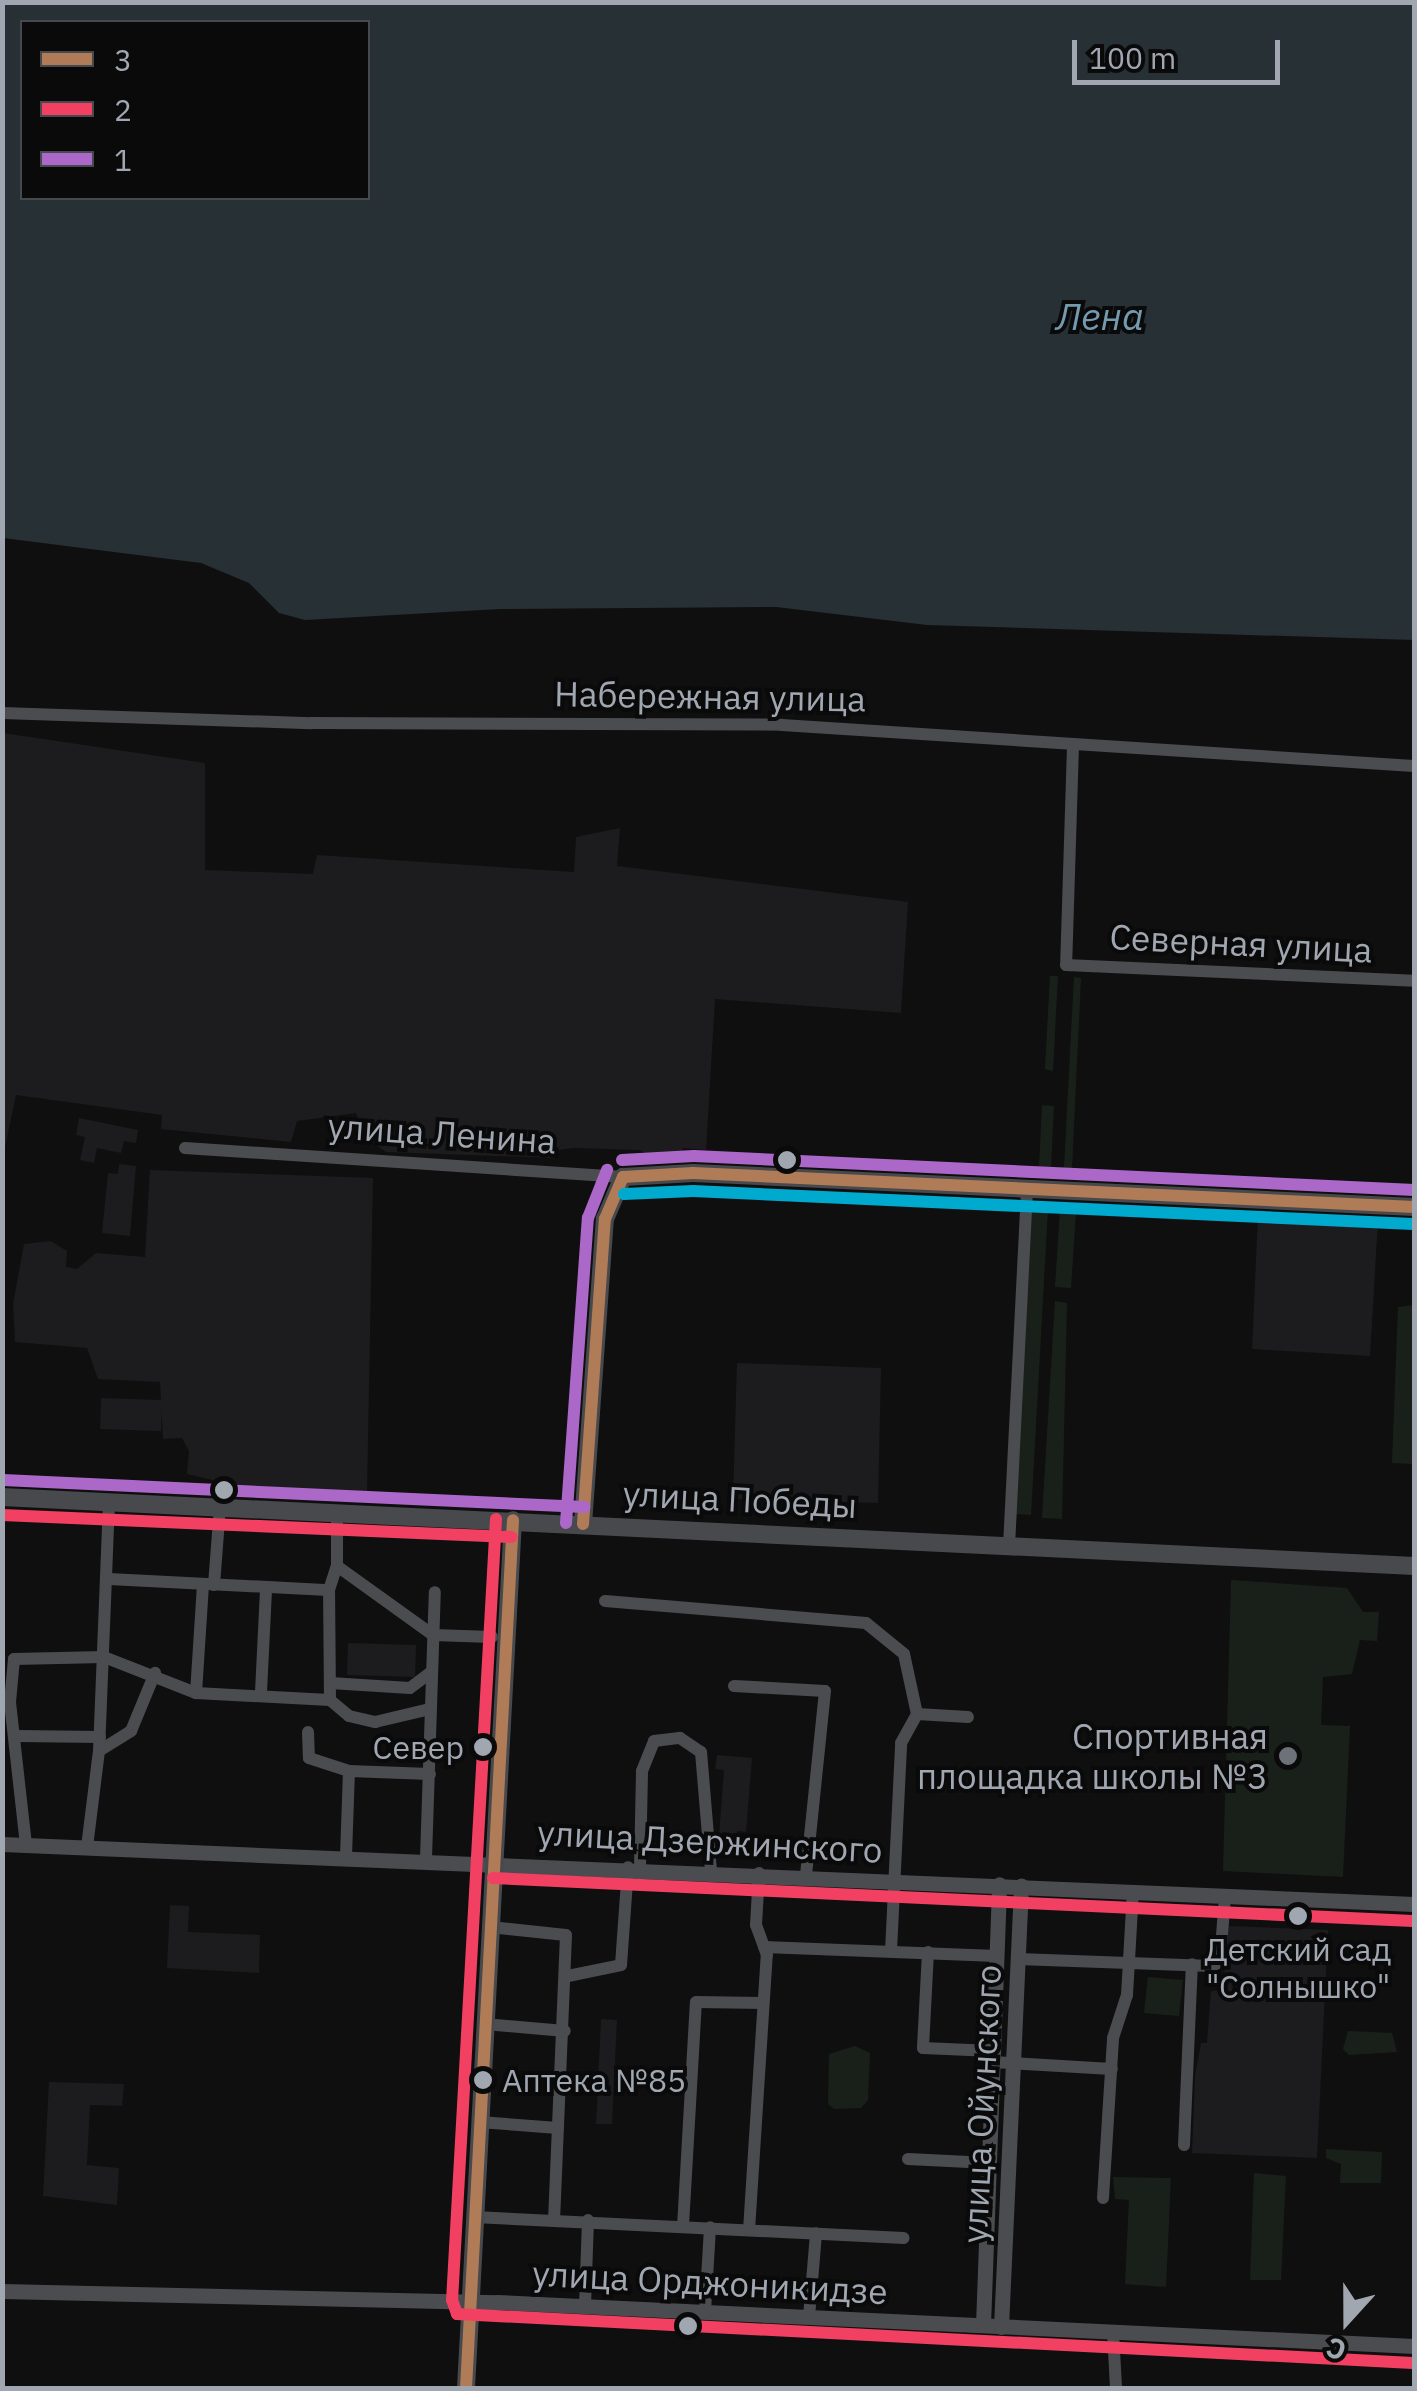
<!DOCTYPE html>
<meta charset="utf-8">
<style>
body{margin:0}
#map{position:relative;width:1417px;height:2391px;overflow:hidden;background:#0f0f10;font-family:"IBM Plex Sans",sans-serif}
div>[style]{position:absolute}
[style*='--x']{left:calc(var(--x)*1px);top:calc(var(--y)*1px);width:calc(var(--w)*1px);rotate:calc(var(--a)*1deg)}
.built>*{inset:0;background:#1c1c1e}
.green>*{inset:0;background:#19201a}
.water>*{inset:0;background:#273035}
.minor>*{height:12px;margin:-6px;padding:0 6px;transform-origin:6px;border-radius:6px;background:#4a4c4f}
.tertiary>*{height:15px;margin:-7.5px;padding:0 7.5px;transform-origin:7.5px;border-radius:7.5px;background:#4a4c4f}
.secondary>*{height:18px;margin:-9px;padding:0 9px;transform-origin:9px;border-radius:9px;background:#48494c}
.bus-1>*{height:12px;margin:-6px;padding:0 6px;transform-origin:6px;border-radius:6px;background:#b07c57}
.bus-2>*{height:12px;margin:-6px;padding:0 6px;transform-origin:6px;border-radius:6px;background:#f24062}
.bus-3>*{height:12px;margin:-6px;padding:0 6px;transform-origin:6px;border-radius:6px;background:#ac68c9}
.bus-4>*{height:12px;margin:-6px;padding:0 6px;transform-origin:6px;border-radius:6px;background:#00a9ce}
.dots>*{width:28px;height:28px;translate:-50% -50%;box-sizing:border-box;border:5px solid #0a0a0b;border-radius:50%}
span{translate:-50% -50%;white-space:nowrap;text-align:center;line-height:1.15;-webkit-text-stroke:8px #0a0a0b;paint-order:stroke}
.bus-label{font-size:32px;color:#a0a7b1}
.right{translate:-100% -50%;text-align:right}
.left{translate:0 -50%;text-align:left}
.street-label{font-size:35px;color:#a0a7b1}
.poi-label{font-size:35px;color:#a0a7b1}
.water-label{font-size:38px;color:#7599ae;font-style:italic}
.frame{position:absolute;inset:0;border:5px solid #a0a7b1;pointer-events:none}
.legend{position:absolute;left:20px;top:20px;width:350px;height:180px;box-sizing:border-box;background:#0a0a0b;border:2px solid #46494d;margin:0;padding:12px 18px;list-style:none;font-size:30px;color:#a0a7b1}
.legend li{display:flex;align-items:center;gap:20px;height:50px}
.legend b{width:50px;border:2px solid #46494d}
.north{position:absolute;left:1297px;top:2271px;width:100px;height:100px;-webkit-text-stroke:8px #0a0a0b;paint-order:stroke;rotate:201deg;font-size:28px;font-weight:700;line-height:40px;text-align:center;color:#a0a7b1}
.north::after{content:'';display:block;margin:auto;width:35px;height:45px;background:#a0a7b1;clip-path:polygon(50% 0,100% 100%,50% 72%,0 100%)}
.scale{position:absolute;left:1072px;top:40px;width:208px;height:45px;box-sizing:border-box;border:5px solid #a0a7b1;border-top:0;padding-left:12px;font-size:30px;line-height:35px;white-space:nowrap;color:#a0a7b1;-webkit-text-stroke:8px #0a0a0b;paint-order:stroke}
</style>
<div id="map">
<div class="built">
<i style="clip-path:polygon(3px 733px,205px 763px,205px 870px,313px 874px,317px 855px,574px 872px,576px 837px,620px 828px,617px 866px,908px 902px,901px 1013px,715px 999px,706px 1150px,683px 1148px,681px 1159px,653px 1159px,640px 1150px,573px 1148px,558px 1150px,555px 1158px,386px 1152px,365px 1137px,356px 1113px,297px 1121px,291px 1142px,161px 1129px,162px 1115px,16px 1095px,3px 1157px)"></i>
<i style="clip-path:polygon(79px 1118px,138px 1130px,136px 1143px,124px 1141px,121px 1153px,97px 1148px,94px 1163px,80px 1160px,85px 1137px,76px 1135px)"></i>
<i style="clip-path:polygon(119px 1164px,136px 1166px,130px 1236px,102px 1233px,108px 1173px,118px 1174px)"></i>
<i style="clip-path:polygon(150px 1170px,373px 1178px,367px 1491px,242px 1487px,187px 1474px,189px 1451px,182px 1438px,163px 1439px,160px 1382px,98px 1379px,87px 1348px,15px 1342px,13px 1304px,24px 1244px,51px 1241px,67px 1251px,66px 1267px,77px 1269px,96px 1253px,145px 1257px)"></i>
<i style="clip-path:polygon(1258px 1216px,1378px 1221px,1370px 1356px,1252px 1349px)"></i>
<i style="clip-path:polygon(737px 1363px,881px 1368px,878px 1503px,733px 1499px)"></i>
<i style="clip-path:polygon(101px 1398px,162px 1400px,161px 1431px,100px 1429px)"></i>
<i style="clip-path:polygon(348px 1643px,416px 1645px,415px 1677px,347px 1675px)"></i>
<i style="clip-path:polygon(717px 1755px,752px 1758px,746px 1832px,737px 1831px,736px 1852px,718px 1850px,724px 1770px,715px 1769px)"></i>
<i style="clip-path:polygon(170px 1905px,189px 1906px,188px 1932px,260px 1935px,259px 1973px,167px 1968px)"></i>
<i style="clip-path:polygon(1229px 1926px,1328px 1930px,1317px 2158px,1192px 2153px,1195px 2076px,1201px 2043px,1207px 2043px,1211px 1991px,1223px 1990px)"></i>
<i style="clip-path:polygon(601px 2019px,617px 2020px,612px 2124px,596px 2124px)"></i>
<i style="clip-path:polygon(49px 2082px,124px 2084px,122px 2106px,90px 2105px,87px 2165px,119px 2168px,117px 2205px,43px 2196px)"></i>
</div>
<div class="green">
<i style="clip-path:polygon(1050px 976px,1058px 976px,1053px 1071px,1045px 1069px)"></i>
<i style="clip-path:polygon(1074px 977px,1081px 978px,1072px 1168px,1064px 1168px)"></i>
<i style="clip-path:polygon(1042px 1105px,1054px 1106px,1051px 1167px,1039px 1167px)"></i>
<i style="clip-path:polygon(1031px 1208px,1048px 1209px,1031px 1515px,1014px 1514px)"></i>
<i style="clip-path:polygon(1060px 1209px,1076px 1211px,1071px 1288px,1055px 1287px)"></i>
<i style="clip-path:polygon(1055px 1301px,1067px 1303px,1062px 1519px,1042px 1518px)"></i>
<i style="clip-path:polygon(1414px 1305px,1414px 1464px,1392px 1463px,1398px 1307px)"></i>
<i style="clip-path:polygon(1231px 1580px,1347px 1588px,1363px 1612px,1379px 1612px,1377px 1641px,1360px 1640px,1352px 1674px,1323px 1677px,1321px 1725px,1350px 1726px,1343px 1877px,1223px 1871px)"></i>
<i style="clip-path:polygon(1148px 1977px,1183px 1980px,1179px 2016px,1144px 2013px)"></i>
<i style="clip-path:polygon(1348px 2031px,1392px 2033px,1397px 2052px,1349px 2055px,1343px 2049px)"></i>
<i style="clip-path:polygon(855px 2046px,870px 2053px,868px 2100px,861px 2108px,834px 2109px,828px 2104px,829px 2054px)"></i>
<i style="clip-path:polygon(1326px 2149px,1382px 2152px,1381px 2183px,1340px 2183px,1341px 2164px,1326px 2158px)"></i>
<i style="clip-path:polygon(1254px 2173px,1286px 2176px,1281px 2280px,1250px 2280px)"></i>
<i style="clip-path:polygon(1113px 2177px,1171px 2178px,1166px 2287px,1125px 2284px,1129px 2200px,1115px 2199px)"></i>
</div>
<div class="water">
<i style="clip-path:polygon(evenodd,2px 3px,1414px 3px,1414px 640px,927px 625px,776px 607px,500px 609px,305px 620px,279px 613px,249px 583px,201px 563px,3px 538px,2px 3px,22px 22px,368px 22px,368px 198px,22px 198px,22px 22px)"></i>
</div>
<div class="minor">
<i style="--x:2;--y:713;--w:309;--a:1.9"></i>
<i style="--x:311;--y:723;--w:471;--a:0.2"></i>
<i style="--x:782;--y:725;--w:633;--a:3.71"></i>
<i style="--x:1073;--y:746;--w:219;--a:91.8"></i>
<i style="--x:1066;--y:965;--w:348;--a:2.6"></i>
<i style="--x:185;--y:1148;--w:439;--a:3.8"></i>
<i style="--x:1009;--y:1546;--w:356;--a:-87.1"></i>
<i style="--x:337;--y:1566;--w:118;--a:35.7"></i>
<i style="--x:433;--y:1635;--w:59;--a:1.9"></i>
<i style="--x:109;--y:1579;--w:220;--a:2.9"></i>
<i style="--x:214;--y:1585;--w:78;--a:-85.6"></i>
<i style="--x:605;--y:1601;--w:262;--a:4.8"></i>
<i style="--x:866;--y:1623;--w:49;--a:39.2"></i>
<i style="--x:904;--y:1654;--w:61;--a:77.8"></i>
<i style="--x:330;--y:1683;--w:80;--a:3.6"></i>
<i style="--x:410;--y:1688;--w:26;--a:-37"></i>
<i style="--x:734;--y:1686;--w:91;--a:3.1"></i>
<i style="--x:825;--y:1691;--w:185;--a:95.9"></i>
<i style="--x:261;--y:1692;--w:103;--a:-87.2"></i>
<i style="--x:196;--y:1693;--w:109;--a:-86.3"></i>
<i style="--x:330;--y:1700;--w:110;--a:-90.5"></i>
<i style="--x:329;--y:1590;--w:25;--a:-72"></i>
<i style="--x:337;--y:1566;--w:54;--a:-90"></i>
<i style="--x:308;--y:1732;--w:26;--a:88"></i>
<i style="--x:309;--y:1758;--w:42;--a:18"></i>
<i style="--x:349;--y:1771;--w:81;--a:2.1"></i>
<i style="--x:18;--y:1736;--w:82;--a:0.7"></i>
<i style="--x:99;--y:1751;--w:38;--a:-32"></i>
<i style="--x:131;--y:1731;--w:63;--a:-67.5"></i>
<i style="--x:26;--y:1845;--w:144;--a:-96.4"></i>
<i style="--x:10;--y:1702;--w:43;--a:-84.7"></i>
<i style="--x:14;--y:1659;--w:90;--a:-1.3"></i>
<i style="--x:104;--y:1657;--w:99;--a:21.4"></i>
<i style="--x:196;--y:1693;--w:134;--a:3"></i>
<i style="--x:330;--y:1700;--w:25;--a:40"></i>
<i style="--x:349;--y:1716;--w:27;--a:13"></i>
<i style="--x:375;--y:1722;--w:57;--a:-13.3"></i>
<i style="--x:87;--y:1847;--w:97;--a:-82.9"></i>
<i style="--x:99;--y:1751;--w:248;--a:-87.7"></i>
<i style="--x:346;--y:1856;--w:85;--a:-88"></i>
<i style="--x:426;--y:1858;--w:266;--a:-88.1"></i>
<i style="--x:640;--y:1868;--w:97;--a:-88.8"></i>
<i style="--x:642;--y:1771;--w:32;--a:-68"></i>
<i style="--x:654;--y:1741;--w:26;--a:-7"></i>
<i style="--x:680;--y:1738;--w:25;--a:34"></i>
<i style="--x:701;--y:1752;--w:119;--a:85.2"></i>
<i style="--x:490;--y:1927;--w:76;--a:6"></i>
<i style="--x:566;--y:1935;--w:283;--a:92.4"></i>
<i style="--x:764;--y:1947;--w:233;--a:2.2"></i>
<i style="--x:891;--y:1951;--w:208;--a:-87.2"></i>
<i style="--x:901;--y:1743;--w:33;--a:-61"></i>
<i style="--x:917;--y:1714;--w:51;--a:3.4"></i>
<i style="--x:928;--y:1952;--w:96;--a:93"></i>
<i style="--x:923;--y:2048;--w:70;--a:2.5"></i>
<i style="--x:1018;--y:1959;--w:194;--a:2.1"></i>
<i style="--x:1212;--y:1966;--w:9;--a:-27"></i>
<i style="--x:1220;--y:1962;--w:67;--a:-85.7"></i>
<i style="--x:568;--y:1976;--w:54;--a:-11.7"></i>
<i style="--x:621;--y:1965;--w:98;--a:-85.9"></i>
<i style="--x:485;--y:2024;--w:80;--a:5"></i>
<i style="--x:993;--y:2062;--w:119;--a:3.4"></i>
<i style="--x:479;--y:2122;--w:79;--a:4.3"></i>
<i style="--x:1184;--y:2145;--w:181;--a:-87.5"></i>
<i style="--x:908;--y:2159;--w:81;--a:2.8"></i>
<i style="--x:1103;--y:2198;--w:160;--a:-86.4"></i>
<i style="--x:1113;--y:2038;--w:45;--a:-72"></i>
<i style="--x:1127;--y:1995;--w:104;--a:-86.7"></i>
<i style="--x:474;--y:2217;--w:430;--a:2.8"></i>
<i style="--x:683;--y:2226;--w:224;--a:-86.7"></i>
<i style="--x:696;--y:2002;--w:67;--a:0.9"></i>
<i style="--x:749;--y:2230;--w:276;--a:-86.3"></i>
<i style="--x:767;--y:1955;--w:32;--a:-110"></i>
<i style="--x:756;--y:1925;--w:52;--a:-86.7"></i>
<i style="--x:585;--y:2306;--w:86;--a:-88"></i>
<i style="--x:705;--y:2312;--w:85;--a:-86.6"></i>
<i style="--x:809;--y:2317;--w:84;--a:-85.2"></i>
<i style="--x:1113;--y:2332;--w:56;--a:86.9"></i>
</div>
<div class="tertiary">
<i style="--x:2;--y:1844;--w:1413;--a:2.43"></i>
<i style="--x:2;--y:2291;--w:495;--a:1.3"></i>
<i style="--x:497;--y:2302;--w:918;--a:2.75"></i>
<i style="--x:983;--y:2325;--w:441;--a:-87.9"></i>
<i style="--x:1001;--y:2327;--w:442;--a:-87.4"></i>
</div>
<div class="secondary">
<i style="--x:2;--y:1497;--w:1414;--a:2.8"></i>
<i style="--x:583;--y:1524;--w:306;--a:-85.9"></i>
<i style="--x:605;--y:1219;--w:46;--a:-66.8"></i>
<i style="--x:623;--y:1177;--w:70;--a:-3.3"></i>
<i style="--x:693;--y:1173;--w:722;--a:2.7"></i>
<i style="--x:466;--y:2388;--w:869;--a:-86.9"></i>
</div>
<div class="bus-1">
<i style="--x:623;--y:1177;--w:70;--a:-3.3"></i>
<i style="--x:693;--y:1173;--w:722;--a:2.7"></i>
<i style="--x:583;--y:1524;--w:306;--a:-85.9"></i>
<i style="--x:605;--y:1219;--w:46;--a:-66.8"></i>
<i style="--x:466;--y:2388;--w:869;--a:-86.9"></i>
</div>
<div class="bus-2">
<i style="--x:2;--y:1515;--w:510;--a:2.47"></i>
<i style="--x:496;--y:1519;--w:782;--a:93.22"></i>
<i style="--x:452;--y:2300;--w:15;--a:70"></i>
<i style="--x:457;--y:2314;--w:957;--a:2.93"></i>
<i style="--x:493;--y:1878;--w:921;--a:2.68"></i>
</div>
<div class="bus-3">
<i style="--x:622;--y:1160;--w:72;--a:-3.2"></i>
<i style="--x:694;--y:1156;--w:721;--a:2.7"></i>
<i style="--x:3;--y:1480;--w:582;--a:2.66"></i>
<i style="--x:566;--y:1523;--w:306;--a:-85.9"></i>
<i style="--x:588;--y:1218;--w:52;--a:-68.4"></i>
</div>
<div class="bus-4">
<i style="--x:624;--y:1194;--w:69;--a:-2.5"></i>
<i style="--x:693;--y:1191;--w:721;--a:2.62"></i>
</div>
<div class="dots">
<i style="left:787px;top:1160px;background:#a0a7b1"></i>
<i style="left:224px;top:1490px;background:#a0a7b1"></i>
<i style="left:483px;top:1747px;background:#a0a7b1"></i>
<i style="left:1288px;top:1756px;background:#6d7279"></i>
<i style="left:1298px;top:1916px;background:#a0a7b1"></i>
<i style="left:483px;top:2080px;background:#a0a7b1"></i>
<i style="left:688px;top:2326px;background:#a0a7b1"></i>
</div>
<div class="bus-label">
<span class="right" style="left:464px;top:1747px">Север</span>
<span style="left:1298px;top:1968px">Детский сад<br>"Солнышко"</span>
<span class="left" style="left:502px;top:2080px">Аптека №85</span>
</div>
<div class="street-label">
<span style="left:710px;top:696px;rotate:1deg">Набережная улица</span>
<span style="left:1241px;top:943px;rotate:3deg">Северная улица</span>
<span style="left:442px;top:1133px;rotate:4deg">улица Ленина</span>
<span style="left:740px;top:1499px;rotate:3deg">улица Победы</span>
<span style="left:710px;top:1841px;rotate:3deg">улица Дзержинского</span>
<span style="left:981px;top:2104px;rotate:-87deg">улица Ойунского</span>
<span style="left:710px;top:2282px;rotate:3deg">улица Орджоникидзе</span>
</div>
<div class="poi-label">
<span class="right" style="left:1268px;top:1756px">Спортивная<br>площадка школы №3</span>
</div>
<div class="water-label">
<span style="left:1100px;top:316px">Лена</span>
</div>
<div class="frame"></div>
<ul class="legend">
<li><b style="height:12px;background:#b07c57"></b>3</li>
<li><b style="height:12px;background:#f24062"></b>2</li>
<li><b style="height:12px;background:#ac68c9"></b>1</li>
</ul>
<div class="north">С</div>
<div class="scale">100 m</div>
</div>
